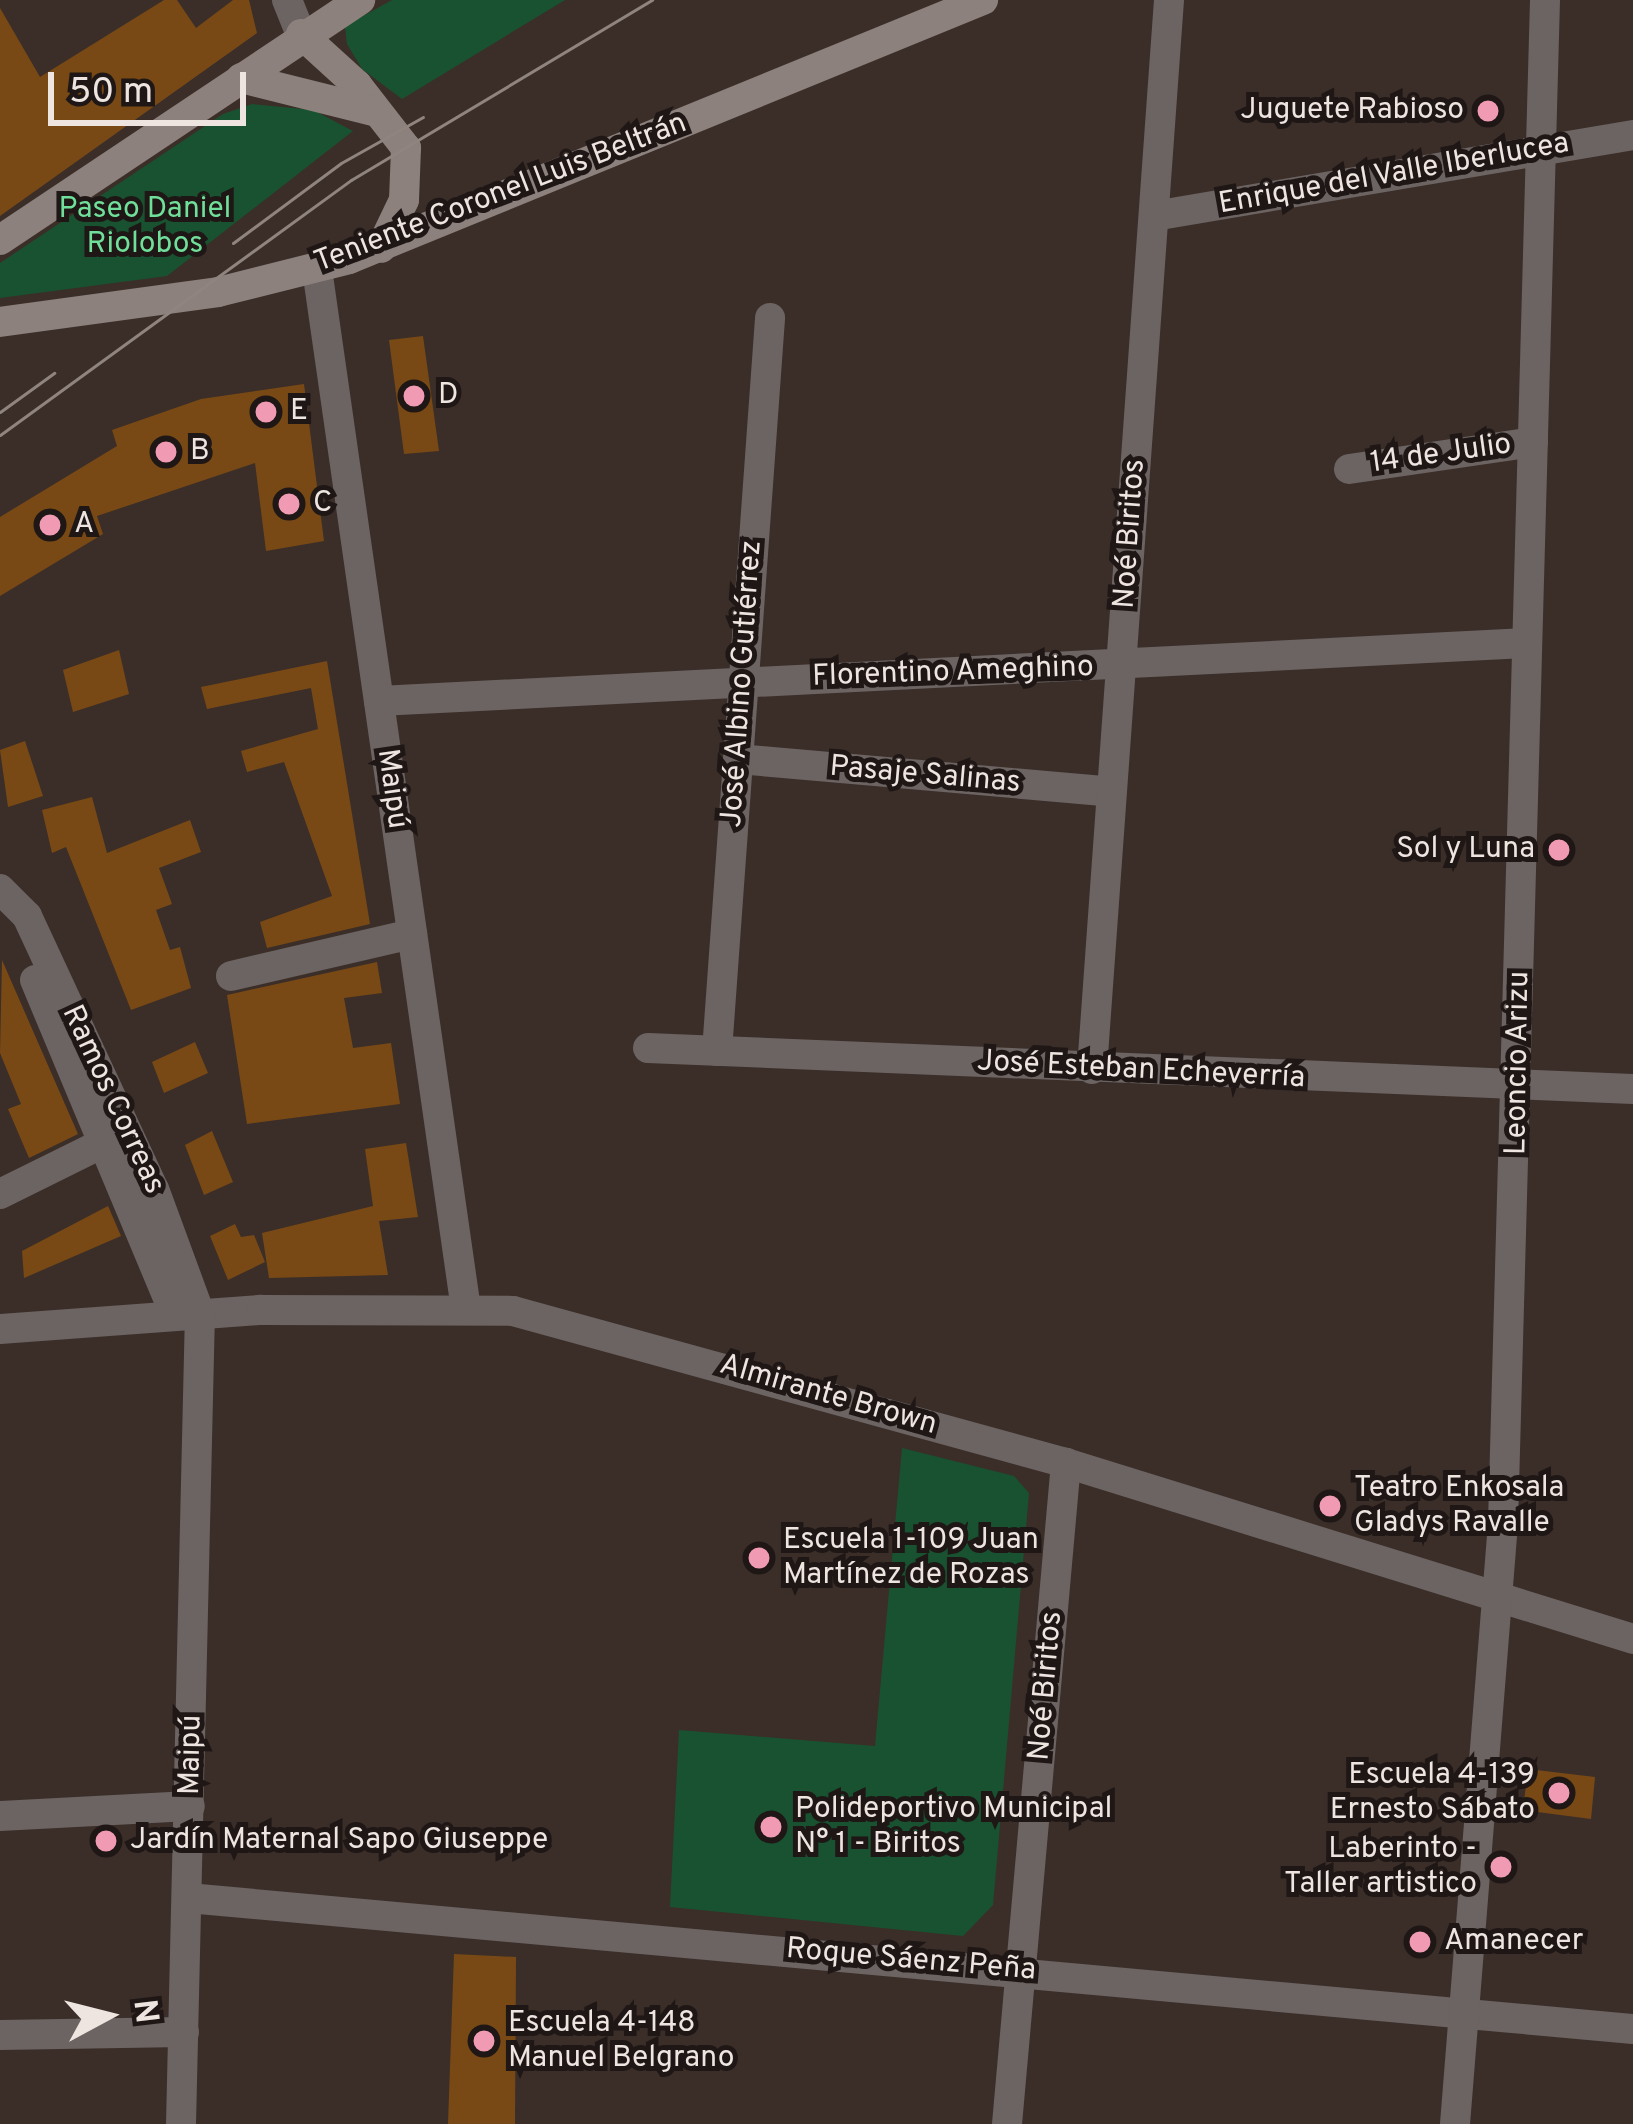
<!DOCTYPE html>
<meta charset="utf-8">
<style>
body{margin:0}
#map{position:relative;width:1633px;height:2124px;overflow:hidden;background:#3b2e28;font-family:Overpass,sans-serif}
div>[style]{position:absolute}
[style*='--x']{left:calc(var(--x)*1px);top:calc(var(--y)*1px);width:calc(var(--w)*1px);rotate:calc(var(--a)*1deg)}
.green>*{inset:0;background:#195231}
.building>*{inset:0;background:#784915}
.minor>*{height:30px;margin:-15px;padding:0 15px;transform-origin:15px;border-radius:15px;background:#6c6462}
.tertiary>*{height:30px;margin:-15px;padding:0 15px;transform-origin:15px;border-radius:15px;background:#6c6462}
.secondary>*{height:30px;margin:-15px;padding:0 15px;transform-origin:15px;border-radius:15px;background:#8c817d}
.tram>*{height:3px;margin:-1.5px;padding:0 1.5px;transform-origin:1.5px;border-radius:1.5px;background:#90847f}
.dots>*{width:33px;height:33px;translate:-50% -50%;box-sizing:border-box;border:6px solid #1e1715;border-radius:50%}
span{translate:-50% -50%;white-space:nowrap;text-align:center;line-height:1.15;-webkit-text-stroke:10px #1e1715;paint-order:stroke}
.poi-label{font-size:30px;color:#eee5e1}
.right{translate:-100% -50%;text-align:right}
.left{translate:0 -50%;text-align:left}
.street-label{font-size:30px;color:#eee5e1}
.park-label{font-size:30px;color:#70df9a}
.north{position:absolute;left:48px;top:1956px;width:120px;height:120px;-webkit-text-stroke:9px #1e1715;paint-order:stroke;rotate:83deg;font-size:33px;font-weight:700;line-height:48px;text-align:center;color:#eee5e1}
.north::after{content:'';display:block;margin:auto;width:42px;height:54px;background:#eee5e1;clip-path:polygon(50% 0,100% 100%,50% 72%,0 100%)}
.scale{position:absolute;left:48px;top:72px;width:198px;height:54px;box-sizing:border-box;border:6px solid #eee5e1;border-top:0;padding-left:15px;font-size:36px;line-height:42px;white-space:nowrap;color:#eee5e1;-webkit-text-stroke:9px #1e1715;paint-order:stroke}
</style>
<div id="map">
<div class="green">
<i style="clip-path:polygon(392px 0,565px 0,402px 99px,362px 69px,347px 44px,345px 26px)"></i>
<i style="clip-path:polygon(252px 104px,313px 110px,353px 131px,167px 276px,0 298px,0 263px,223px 114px)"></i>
<i style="clip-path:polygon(902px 1448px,1014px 1476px,1029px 1493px,993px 1905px,963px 1936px,670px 1907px,679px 1730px,875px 1746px)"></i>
</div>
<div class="building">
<i style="clip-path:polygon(164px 0,177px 0,196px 28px,233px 0,249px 0,257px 33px,0 216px,0 8px,40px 77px)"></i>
<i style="clip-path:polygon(423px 336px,439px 451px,404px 454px,389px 340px)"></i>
<i style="clip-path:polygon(304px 384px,324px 541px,266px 551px,255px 463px,97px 516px,103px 534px,0 596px,0 517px,117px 446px,112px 430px,201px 399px)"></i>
<i style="clip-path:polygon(119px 650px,129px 694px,73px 712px,63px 670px)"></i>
<i style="clip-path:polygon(327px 661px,370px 924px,267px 948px,260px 922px,332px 896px,284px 762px,247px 772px,241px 751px,318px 729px,311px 688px,207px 709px,201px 687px)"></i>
<i style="clip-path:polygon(25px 741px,43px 796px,8px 807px,0 750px)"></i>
<i style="clip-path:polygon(92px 797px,107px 853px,190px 820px,201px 852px,159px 868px,172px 904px,156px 910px,170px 950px,180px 947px,191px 988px,131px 1010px,66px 847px,52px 853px,42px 810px)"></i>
<i style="clip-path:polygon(2px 960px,78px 1134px,29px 1158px,8px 1109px,21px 1104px,0 1053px)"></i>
<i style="clip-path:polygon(377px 962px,382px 993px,344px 998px,353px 1048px,391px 1043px,400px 1104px,247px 1124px,227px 995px)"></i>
<i style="clip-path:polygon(195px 1042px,208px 1073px,164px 1093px,152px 1062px)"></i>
<i style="clip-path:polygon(212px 1131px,233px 1182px,204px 1195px,185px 1145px)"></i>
<i style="clip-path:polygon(406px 1143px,418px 1217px,379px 1221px,388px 1275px,269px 1278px,262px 1233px,373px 1206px,365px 1149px)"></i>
<i style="clip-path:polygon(108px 1206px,121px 1236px,24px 1278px,22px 1251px)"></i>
<i style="clip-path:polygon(235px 1224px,241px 1237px,254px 1235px,265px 1262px,228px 1280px,210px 1236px)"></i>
<i style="clip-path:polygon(1528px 1769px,1595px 1777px,1591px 1819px,1523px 1810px)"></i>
<i style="clip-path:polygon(454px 1954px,516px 1957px,515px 2124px,448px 2124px)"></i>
</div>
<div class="minor">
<i style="--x:287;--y:0;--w:37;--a:68"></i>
<i style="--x:1154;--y:216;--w:486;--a:-9.6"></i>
<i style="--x:1349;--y:469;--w:186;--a:-8.3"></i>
<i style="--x:379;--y:701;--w:1149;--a:-2.89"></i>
<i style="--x:738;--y:759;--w:375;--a:5"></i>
<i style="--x:0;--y:889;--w:38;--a:45"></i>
<i style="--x:27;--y:916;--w:301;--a:65.1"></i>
<i style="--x:154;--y:1189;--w:133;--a:69.8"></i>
<i style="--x:231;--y:976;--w:186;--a:-13.1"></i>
<i style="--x:35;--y:980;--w:363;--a:67.3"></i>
<i style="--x:648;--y:1048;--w:986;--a:2.38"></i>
<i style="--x:717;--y:1051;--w:735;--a:-85.86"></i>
<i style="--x:1092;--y:1069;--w:1072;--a:-85.88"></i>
<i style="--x:0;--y:1194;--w:117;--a:-26.3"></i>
<i style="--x:0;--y:1816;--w:190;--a:-3"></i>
<i style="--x:188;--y:1898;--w:1451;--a:5.18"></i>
<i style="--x:0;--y:2035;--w:184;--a:-0.9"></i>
<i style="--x:1007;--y:2124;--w:664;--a:-84.9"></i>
</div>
<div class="tertiary">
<i style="--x:317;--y:269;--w:1051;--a:81.85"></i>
<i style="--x:0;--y:1329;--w:262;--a:-4.2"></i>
<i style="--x:261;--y:1310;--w:252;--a:0.2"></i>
<i style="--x:513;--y:1311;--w:574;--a:15.37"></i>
<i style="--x:1066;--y:1463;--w:594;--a:17.24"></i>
<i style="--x:181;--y:2124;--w:810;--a:-88.66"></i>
<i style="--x:1455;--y:2124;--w:603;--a:-85.43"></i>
<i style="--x:1503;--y:1523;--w:1524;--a:-88.42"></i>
</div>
<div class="secondary">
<i style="--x:301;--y:34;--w:76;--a:42.3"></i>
<i style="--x:357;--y:85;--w:80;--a:52.1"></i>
<i style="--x:406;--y:148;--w:52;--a:92.2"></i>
<i style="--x:404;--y:200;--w:53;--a:115.6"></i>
<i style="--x:241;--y:78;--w:140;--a:14"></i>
<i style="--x:0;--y:240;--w:433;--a:-33.7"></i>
<i style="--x:0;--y:322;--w:220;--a:-7.8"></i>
<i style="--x:218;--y:292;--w:135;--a:-14.1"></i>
<i style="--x:349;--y:259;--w:685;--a:-22.22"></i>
</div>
<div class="tram">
<i style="--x:233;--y:243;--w:134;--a:-36.5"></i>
<i style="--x:341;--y:163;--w:94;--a:-29.3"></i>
<i style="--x:0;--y:412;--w:67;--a:-35.8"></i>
<i style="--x:0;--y:435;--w:434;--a:-36"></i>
<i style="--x:351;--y:180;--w:351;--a:-30.9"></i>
</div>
<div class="dots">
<i style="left:1488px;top:111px;background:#f09ab4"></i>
<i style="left:414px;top:396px;background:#f09ab4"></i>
<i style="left:266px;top:412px;background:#f09ab4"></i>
<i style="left:166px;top:452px;background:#f09ab4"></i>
<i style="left:289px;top:504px;background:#f09ab4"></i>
<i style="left:50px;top:525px;background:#f09ab4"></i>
<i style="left:1559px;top:850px;background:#f09ab4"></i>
<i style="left:1330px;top:1506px;background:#f09ab4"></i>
<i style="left:759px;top:1558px;background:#f09ab4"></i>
<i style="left:1559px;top:1793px;background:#f09ab4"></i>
<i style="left:771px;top:1827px;background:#f09ab4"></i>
<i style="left:106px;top:1841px;background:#f09ab4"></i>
<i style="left:1501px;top:1867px;background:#f09ab4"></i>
<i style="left:1420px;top:1942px;background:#f09ab4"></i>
<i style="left:484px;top:2041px;background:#f09ab4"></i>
</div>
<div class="poi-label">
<span class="right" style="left:1464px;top:111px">Juguete Rabioso</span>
<span class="left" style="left:438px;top:396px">D</span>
<span class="left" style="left:290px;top:412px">E</span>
<span class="left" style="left:190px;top:452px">B</span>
<span class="left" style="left:313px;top:504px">C</span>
<span class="left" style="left:74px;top:525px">A</span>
<span class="right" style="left:1535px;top:850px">Sol y Luna</span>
<span class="left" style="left:1354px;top:1506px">Teatro Enkosala<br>Gladys Ravalle</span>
<span class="left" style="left:783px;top:1558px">Escuela 1-109 Juan<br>Martínez de Rozas</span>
<span class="right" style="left:1535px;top:1793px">Escuela 4-139<br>Ernesto Sábato</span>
<span class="left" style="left:795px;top:1827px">Polideportivo Municipal<br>N° 1 - Biritos</span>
<span class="left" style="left:130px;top:1841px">Jardín Maternal Sapo Giuseppe</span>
<span class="right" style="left:1477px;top:1867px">Laberinto -<br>Taller artistico</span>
<span class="left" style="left:1444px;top:1942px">Amanecer</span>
<span class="left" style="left:508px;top:2041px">Escuela 4-148<br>Manuel Belgrano</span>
</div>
<div class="street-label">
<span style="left:1394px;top:175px;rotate:-10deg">Enrique del Valle Iberlucea</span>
<span style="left:501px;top:194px;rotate:-21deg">Teniente Coronel Luis Beltrán</span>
<span style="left:1441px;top:455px;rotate:-8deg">14 de Julio</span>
<span style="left:1131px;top:534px;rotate:-86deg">Noé Biritos</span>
<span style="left:953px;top:673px;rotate:-2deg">Florentino Ameghino</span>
<span style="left:743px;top:684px;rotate:-86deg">José Albino Gutiérrez</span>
<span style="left:925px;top:776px;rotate:5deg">Pasaje Salinas</span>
<span style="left:391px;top:789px;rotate:82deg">Maipú</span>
<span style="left:1519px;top:1063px;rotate:-89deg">Leoncio Arizu</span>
<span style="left:1141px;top:1071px;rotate:3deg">José Esteban Echeverría</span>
<span style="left:112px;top:1100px;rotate:65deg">Ramos Correas</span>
<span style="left:828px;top:1396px;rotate:16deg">Almirante Brown</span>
<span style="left:1047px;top:1686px;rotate:-85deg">Noé Biritos</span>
<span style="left:192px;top:1755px;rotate:-89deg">Maipú</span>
<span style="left:911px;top:1961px;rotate:5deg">Roque Sáenz Peña</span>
</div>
<div class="park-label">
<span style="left:145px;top:227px">Paseo Daniel<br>Riolobos</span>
</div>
<div class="north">N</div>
<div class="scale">50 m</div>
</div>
